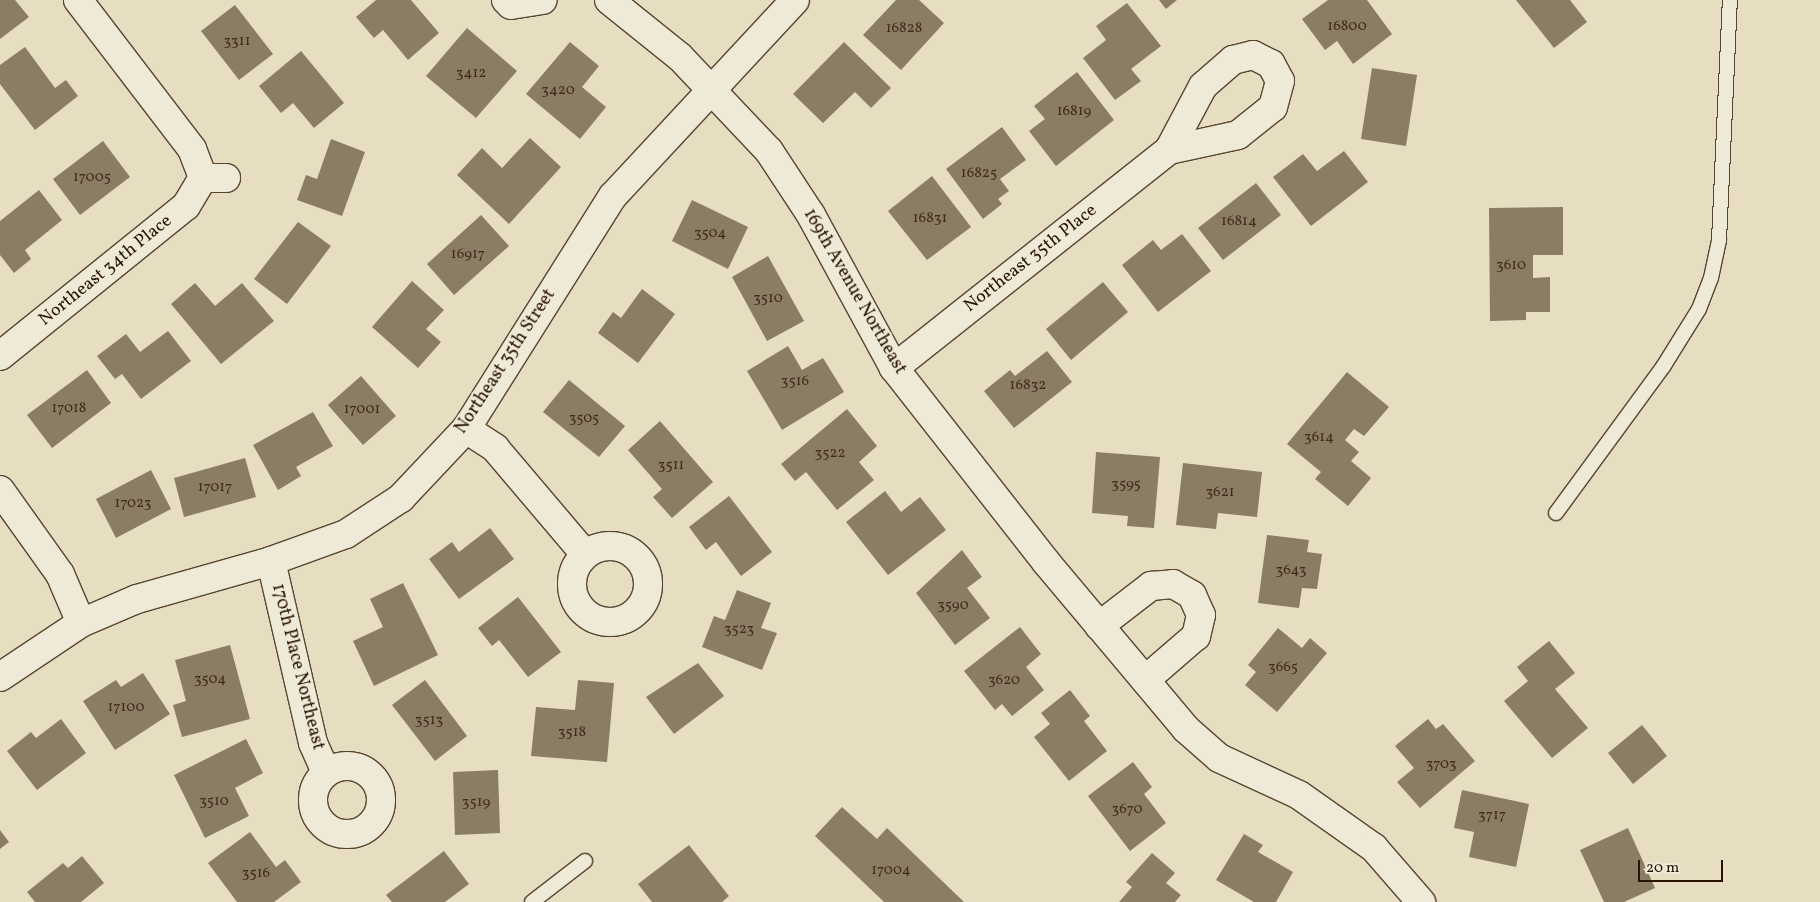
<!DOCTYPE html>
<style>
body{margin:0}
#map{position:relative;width:1820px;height:902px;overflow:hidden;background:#e7dec2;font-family:Vollkorn,serif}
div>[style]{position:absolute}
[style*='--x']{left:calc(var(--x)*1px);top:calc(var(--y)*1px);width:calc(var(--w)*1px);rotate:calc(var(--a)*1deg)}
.building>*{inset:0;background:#8b7c65}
.roads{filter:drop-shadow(1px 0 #584530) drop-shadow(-1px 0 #584530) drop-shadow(0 1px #584530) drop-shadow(0 -1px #584530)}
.service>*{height:14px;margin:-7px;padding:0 7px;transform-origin:7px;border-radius:7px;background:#efead7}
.minor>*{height:28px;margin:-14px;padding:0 14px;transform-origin:14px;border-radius:14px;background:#efead7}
.minor>.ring{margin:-14px;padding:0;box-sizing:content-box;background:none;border:28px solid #efead7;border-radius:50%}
span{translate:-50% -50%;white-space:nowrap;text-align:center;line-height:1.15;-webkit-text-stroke:4px #efead7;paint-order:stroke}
.number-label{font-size:15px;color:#412c19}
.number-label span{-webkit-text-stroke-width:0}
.street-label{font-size:18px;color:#281200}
.scale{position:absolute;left:1638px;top:860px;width:85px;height:22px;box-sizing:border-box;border:2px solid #281200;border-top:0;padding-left:6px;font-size:15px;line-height:18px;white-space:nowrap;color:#281200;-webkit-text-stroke:4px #efead7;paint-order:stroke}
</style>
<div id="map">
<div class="building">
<i style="clip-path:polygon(0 0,15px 0,29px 17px,0 39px)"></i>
<i style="clip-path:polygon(376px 0,411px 0,439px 33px,408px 60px,383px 30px,374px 38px,356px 17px)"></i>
<i style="clip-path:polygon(896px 0,919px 0,944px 23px,901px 70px,863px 35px)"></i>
<i style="clip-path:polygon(1159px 0,1177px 0,1166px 9px)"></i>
<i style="clip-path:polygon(1328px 0,1367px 0,1392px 34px,1353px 64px,1337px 41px,1325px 50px,1302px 19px)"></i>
<i style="clip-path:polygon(1516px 0,1570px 0,1587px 22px,1554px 48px)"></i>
<i style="clip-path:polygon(1127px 3px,1161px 46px,1131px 69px,1141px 81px,1115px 100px,1083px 58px,1106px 40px,1096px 26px)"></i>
<i style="clip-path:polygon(235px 5px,273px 54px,239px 80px,201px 31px)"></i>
<i style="clip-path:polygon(467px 28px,517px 71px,476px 118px,426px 76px)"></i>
<i style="clip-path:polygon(570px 42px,599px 66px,582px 87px,606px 107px,580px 139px,526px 94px)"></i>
<i style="clip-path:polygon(844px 42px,891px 88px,871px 108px,855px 92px,823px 123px,793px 94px)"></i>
<i style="clip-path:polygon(25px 47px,55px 88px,66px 80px,78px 96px,35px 130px,0 84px,0 65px)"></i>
<i style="clip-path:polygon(301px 51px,344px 103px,314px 128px,293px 103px,281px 113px,259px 86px)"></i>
<i style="clip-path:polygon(1372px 68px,1417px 75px,1406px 146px,1361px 139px)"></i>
<i style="clip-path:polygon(1077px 72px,1114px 120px,1056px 166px,1029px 131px,1045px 119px,1034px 106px)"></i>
<i style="clip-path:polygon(1002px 127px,1026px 160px,1000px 179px,1009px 191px,998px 199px,1002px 204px,983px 219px,946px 169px)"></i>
<i style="clip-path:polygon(530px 138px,561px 167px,509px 224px,457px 175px,482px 148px,502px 168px)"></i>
<i style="clip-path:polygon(331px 139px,365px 152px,342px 216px,297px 200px,306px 175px,317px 179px)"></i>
<i style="clip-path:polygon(103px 141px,130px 177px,80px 215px,53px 179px)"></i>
<i style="clip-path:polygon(1344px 151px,1368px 182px,1311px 226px,1273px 177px,1303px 154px,1317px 171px)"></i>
<i style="clip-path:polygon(932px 176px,971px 227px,927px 260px,888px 211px)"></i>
<i style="clip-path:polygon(1256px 183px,1281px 215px,1223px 260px,1198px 228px)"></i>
<i style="clip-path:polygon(39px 190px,62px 220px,25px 250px,31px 259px,14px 273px,0 255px,0 221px)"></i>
<i style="clip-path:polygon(692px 200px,748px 227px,728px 269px,672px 241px)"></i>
<i style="clip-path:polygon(1563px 207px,1563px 255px,1533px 255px,1533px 278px,1550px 277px,1550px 312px,1526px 312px,1526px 320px,1490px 321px,1489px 208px)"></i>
<i style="clip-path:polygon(481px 215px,509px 246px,454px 295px,427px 264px)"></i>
<i style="clip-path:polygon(298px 222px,331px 246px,287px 304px,254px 279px)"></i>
<i style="clip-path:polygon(1182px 234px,1211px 271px,1158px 312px,1122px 265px,1153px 240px,1161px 250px)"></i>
<i style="clip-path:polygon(768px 256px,804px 321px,767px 341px,732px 277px)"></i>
<i style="clip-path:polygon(412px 281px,444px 310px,426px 329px,441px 342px,418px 368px,372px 327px)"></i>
<i style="clip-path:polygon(1103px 282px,1128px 312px,1071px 360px,1046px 329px)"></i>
<i style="clip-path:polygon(195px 283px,215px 306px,242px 283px,274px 321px,221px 364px,171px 304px)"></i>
<i style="clip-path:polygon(642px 289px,675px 314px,638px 363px,598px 333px,613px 312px,621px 318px)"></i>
<i style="clip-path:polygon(168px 331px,191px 361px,141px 399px,122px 374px,115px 379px,97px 356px,126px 334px,140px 352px)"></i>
<i style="clip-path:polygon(788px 346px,802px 370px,823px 358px,844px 392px,782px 430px,747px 371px)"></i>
<i style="clip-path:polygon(1047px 351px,1072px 382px,1014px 428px,984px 391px,1010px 370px,1015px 376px)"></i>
<i style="clip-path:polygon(87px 370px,111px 403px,52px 448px,27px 415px)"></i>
<i style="clip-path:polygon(1347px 372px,1389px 407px,1364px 436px,1354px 429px,1345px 440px,1359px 452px,1351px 461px,1371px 478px,1348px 506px,1315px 479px,1321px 472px,1287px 444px)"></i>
<i style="clip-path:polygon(361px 376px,396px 416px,363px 445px,328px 405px)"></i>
<i style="clip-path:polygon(569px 380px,625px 426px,599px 457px,543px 412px)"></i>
<i style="clip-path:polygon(847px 409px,877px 446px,859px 462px,874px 480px,837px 510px,806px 472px,795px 481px,781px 464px)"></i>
<i style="clip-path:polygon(313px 412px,333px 446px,296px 467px,301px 476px,278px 490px,253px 445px)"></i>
<i style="clip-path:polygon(660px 421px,713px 482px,672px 518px,653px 497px,662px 489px,628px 450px)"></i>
<i style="clip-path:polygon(1096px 452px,1160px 457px,1154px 528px,1127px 526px,1128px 516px,1092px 513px)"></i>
<i style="clip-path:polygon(245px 458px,256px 497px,184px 517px,174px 478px)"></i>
<i style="clip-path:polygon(1183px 463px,1262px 472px,1257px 517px,1218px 513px,1216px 529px,1176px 525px)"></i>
<i style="clip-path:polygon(151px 470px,171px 509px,116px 538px,96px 499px)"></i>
<i style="clip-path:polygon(885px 491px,901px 512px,920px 497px,946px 530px,888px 575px,846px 522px)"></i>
<i style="clip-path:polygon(729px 496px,772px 552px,741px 576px,716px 542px,706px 550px,689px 527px)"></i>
<i style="clip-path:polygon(490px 528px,514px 559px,459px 599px,429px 559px,452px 542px,459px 552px)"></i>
<i style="clip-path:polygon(1267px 535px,1309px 540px,1307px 552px,1322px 554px,1317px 589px,1302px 588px,1299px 608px,1258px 603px)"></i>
<i style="clip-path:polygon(962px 550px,982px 577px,967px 588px,990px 618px,955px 645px,916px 593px)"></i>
<i style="clip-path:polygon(403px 583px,438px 655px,374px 686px,353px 641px,383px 627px,370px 599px)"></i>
<i style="clip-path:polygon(737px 590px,771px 603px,761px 628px,777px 633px,762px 670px,702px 647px,714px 616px,725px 620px)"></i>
<i style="clip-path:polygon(518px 597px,561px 652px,528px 677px,499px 640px,492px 646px,478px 628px)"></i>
<i style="clip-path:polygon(1020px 627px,1041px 654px,1026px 667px,1044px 690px,1012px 716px,1002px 704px,995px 710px,964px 671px)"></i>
<i style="clip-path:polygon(1278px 628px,1302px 648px,1310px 638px,1327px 653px,1277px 712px,1245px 685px,1256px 672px,1248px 665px)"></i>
<i style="clip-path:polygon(1549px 641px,1575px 673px,1555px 689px,1588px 728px,1552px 758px,1504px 701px,1528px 681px,1517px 667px)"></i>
<i style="clip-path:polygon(230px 645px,250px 719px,182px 737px,173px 705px,186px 701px,175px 660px)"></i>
<i style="clip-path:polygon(698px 663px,724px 696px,674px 734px,646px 697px)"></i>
<i style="clip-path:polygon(143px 673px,170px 714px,115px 750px,83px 701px,116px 680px,121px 687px)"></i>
<i style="clip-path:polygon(425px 680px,467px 736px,435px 761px,392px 705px)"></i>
<i style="clip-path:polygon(578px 680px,614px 683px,607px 762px,531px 756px,536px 707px,575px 710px)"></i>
<i style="clip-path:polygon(1070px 690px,1090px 716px,1084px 721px,1107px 751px,1069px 781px,1034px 737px,1050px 724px,1041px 713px)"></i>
<i style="clip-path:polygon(61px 719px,86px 753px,37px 790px,7px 751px,31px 732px,36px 738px)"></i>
<i style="clip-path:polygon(1428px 719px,1436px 729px,1443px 724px,1475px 761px,1420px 808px,1397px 782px,1414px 768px,1395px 746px)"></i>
<i style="clip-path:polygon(1642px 725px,1667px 756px,1633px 784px,1608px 753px)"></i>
<i style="clip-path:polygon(246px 739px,263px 773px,235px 788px,249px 816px,205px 838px,174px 775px)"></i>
<i style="clip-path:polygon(1133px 762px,1152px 787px,1144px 794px,1166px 823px,1130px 851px,1088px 796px)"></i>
<i style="clip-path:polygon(498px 770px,500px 833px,455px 835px,453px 772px)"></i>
<i style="clip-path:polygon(1462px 790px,1529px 804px,1516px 867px,1469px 857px,1474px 832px,1454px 828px)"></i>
<i style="clip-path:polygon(842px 807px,877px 839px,887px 828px,964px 902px,884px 902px,815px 836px)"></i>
<i style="clip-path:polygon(1628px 828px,1655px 888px,1624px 902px,1604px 902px,1580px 850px)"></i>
<i style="clip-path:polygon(0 830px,9px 842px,0 849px)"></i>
<i style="clip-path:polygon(250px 832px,276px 867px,285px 860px,301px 882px,274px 902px,237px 902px,208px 863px)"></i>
<i style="clip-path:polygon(1244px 834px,1263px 845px,1258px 852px,1293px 872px,1276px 902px,1254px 902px,1216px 880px)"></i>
<i style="clip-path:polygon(689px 845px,729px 896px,722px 902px,652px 902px,638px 884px)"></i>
<i style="clip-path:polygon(444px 851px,469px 884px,445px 902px,392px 902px,386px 895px)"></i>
<i style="clip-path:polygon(1152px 853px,1175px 873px,1166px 883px,1181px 895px,1175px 902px,1119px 902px,1132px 887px,1126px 882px)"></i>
<i style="clip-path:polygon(82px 856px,104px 883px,81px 902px,35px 902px,27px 892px,63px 863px,68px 868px)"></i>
</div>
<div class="roads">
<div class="service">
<i style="--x:1556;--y:513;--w:181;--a:-53.8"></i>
<i style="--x:1663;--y:367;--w:68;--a:-58.2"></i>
<i style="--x:1699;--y:309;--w:33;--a:-69"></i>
<i style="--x:1711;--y:278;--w:39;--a:-78"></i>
<i style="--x:1719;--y:240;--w:240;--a:-87.4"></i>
<i style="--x:532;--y:902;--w:67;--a:-37.7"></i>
</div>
<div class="minor">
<i style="--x:78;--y:0;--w:188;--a:52.6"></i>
<i style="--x:192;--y:149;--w:31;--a:69"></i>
<i style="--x:506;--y:0;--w:7;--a:45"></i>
<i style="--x:511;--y:5;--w:32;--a:-9"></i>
<i style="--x:609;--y:0;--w:91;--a:38.8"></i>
<i style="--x:680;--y:57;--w:129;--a:46.6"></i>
<i style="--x:769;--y:151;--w:77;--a:56.7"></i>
<i style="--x:811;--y:215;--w:174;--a:61.5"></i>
<i style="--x:894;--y:368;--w:246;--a:51.9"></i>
<i style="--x:1046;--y:562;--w:218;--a:50"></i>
<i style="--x:1186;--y:729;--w:44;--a:41.3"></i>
<i style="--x:1219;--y:758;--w:88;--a:24.8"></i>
<i style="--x:1299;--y:795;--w:92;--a:35.2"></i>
<i style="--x:1374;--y:848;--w:72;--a:49"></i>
<i style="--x:203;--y:178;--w:23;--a:0"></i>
<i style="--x:0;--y:356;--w:239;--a:-38.9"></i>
<i style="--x:186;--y:206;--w:33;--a:-59"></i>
<i style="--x:894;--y:368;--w:351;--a:-38.4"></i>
<i style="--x:1169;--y:150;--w:72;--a:-62"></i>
<i style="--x:1203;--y:86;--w:40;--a:-41"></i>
<i style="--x:1233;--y:60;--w:21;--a:-14"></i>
<i style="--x:1253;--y:55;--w:20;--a:27"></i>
<i style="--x:1271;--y:64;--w:19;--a:62"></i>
<i style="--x:1280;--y:81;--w:27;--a:105"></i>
<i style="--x:1273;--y:107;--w:45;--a:141.3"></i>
<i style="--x:1238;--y:135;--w:71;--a:167.7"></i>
<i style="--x:466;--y:429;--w:35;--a:33"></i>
<i style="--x:495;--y:448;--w:139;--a:49.7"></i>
<i style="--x:0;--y:490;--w:103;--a:54.5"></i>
<i style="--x:60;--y:574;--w:53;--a:66.8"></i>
<i class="ring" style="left:572px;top:546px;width:48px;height:48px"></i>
<i style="--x:271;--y:561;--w:187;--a:77"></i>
<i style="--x:313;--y:743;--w:32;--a:66"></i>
<i style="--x:1099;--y:626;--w:66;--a:-37.6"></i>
<i style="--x:1151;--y:586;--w:22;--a:-5"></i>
<i style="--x:1173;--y:584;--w:22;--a:30"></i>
<i style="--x:1192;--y:595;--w:22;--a:66"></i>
<i style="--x:1201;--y:615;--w:22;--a:103"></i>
<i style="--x:1196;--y:636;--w:67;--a:139.2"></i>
<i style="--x:0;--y:677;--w:97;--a:-33.7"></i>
<i style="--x:81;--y:623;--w:61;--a:-23.2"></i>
<i style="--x:137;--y:599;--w:139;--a:-15.8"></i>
<i style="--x:271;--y:561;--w:80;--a:-19.8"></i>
<i style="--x:346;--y:534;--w:66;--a:-33.2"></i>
<i style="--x:401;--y:498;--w:95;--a:-46.7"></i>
<i style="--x:466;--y:429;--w:275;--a:-57.8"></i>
<i style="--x:613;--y:196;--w:267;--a:-47.1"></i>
<i class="ring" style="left:313px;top:766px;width:40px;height:40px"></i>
</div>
</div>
<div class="number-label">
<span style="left:1347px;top:27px">16800</span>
<span style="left:904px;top:29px">16828</span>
<span style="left:237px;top:42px">3311</span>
<span style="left:471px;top:74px">3412</span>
<span style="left:558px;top:91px">3420</span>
<span style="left:1074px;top:112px">16819</span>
<span style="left:979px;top:174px">16825</span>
<span style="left:92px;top:178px">17005</span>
<span style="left:930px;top:219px">16831</span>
<span style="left:1239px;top:222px">16814</span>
<span style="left:710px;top:234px">3504</span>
<span style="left:468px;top:255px">16917</span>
<span style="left:1511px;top:266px">3610</span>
<span style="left:768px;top:299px">3510</span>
<span style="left:795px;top:382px">3516</span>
<span style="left:1028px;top:386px">16832</span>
<span style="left:69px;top:409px">17018</span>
<span style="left:362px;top:410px">17001</span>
<span style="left:584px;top:419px">3505</span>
<span style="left:1319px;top:438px">3614</span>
<span style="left:830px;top:454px">3522</span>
<span style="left:671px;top:466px">3511</span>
<span style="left:1126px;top:485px">3595</span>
<span style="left:215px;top:488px">17017</span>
<span style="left:1220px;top:493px">3621</span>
<span style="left:133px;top:504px">17023</span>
<span style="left:1291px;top:571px">3643</span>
<span style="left:953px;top:606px">3590</span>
<span style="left:739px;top:630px">3523</span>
<span style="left:1283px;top:668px">3665</span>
<span style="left:210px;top:680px">3504</span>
<span style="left:1004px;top:681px">3620</span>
<span style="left:126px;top:708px">17100</span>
<span style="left:429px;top:721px">3513</span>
<span style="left:572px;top:733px">3518</span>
<span style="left:1441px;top:765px">3703</span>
<span style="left:214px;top:802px">3510</span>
<span style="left:476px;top:803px">3519</span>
<span style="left:1127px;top:810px">3670</span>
<span style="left:1492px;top:816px">3717</span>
<span style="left:891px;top:871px">17004</span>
<span style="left:256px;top:874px">3516</span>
</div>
<div class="street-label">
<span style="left:1031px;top:259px;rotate:-38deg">Northeast 35th Place</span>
<span style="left:106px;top:271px;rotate:-39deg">Northeast 34th Place</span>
<span style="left:854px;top:292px;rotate:60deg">169th Avenue Northeast</span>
<span style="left:506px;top:362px;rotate:-57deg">Northeast 35th Street</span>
<span style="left:297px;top:667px;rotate:76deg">170th Place Northeast</span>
</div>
<div class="scale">20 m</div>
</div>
